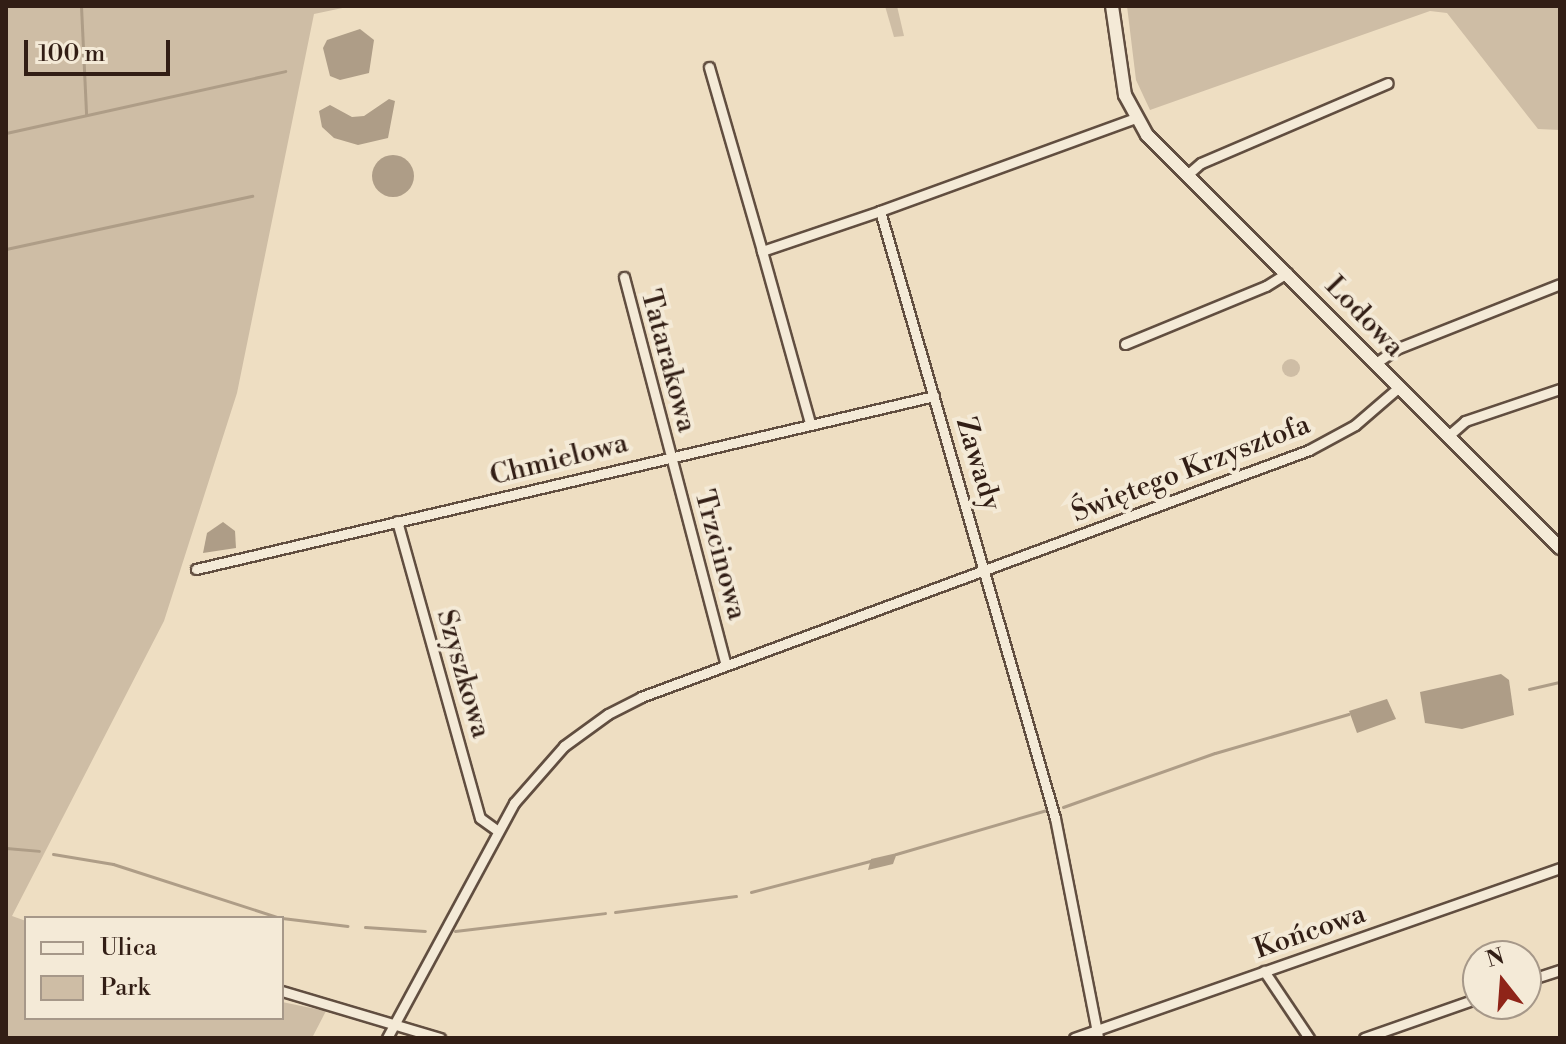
<!DOCTYPE html>
<meta charset="utf-8">
<style>
body{margin:0}
#map{position:relative;width:1566px;height:1044px;overflow:hidden;background:#eedec2;font-family:"Libre Bodoni",serif}
div>[style]{position:absolute}
[style*='--x']{left:calc(var(--x)*1px);top:calc(var(--y)*1px);width:calc(var(--w)*1px);rotate:calc(var(--a)*1deg)}
.green>*{inset:0;background:#cebda5}
.round{border-radius:50%}
.water>*{inset:0;background:#ae9d87}
.stream>*{height:3px;margin:-1.5px;padding:0 1.5px;transform-origin:1.5px;border-radius:1.5px;background:#ae9d87}
.roads{filter:drop-shadow(2px 0 #614e40) drop-shadow(-2px 0 #614e40) drop-shadow(0 2px #614e40) drop-shadow(0 -2px #614e40)}
.street>*{height:9px;margin:-4.5px;padding:0 4.5px;transform-origin:4.5px;border-radius:4.5px;background:#f4ead7}
.secondary>*{height:12px;margin:-6px;padding:0 6px;transform-origin:6px;border-radius:6px;background:#f4ead7}
span{translate:-50% -50%;white-space:nowrap;text-align:center;line-height:1.15;-webkit-text-stroke:8px #f4ead7;paint-order:stroke}
.street-label{font-size:28px;color:#321e15}
.frame{position:absolute;inset:0;border:8px solid #321e15;pointer-events:none}
.legend{position:absolute;left:24px;top:916px;width:260px;height:104px;box-sizing:border-box;background:#f4ead7;border:2px solid #a69889;margin:0;padding:10px 14px;list-style:none;font-size:24px;color:#321e15}
.legend li{display:flex;align-items:center;gap:16px;height:40px}
.legend b{width:40px;border:2px solid #a69889}
.north{position:absolute;left:1462px;top:940px;width:80px;height:80px;box-sizing:border-box;background:#f4ead7;border:2px solid #a69889;border-radius:50%;rotate:343deg;font-size:22px;font-weight:700;line-height:32px;text-align:center;color:#321e15}
.north::after{content:'';display:block;margin:auto;width:28px;height:36px;background:#8f2418;clip-path:polygon(50% 0,100% 100%,50% 72%,0 100%)}
.scale{position:absolute;left:24px;top:40px;width:146px;height:36px;box-sizing:border-box;border:4px solid #321e15;border-top:0;padding-left:10px;font-size:24px;line-height:28px;white-space:nowrap;color:#321e15;-webkit-text-stroke:6px #f4ead7;paint-order:stroke}
</style>
<div id="map">
<div class="green">
<i style="clip-path:polygon(6px 6px,352px 6px,314px 14px,237px 393px,164px 621px,12px 916px,26px 921px,26px 1018px,282px 1018px,282px 1002px,326px 1011px,312px 1038px,6px 1038px)"></i>
<i style="clip-path:polygon(885px 6px,897px 6px,904px 36px,894px 37px)"></i>
<i style="clip-path:polygon(1127px 6px,1560px 6px,1560px 130px,1538px 129px,1447px 13px,1430px 11px,1150px 110px,1136px 80px)"></i>
<i style="clip-path:polygon(1211px 207px,1276px 271px,1276px 275px,1207px 208px)"></i>
<i class="round" style="left:1282px;top:359px;width:18px;height:18px"></i>
</div>
<div class="water">
<i style="clip-path:polygon(360px 29px,374px 40px,369px 73px,340px 80px,330px 76px,323px 48px,327px 40px)"></i>
<i style="clip-path:polygon(389px 99px,395px 101px,388px 138px,358px 145px,334px 138px,322px 127px,319px 111px,330px 105px,352px 117px,364px 116px)"></i>
<i class="round" style="left:372px;top:155px;width:42px;height:42px"></i>
<i style="clip-path:polygon(223px 522px,235px 531px,236px 548px,203px 553px,207px 533px)"></i>
<i style="clip-path:polygon(1501px 674px,1509px 680px,1514px 715px,1462px 729px,1425px 723px,1420px 692px)"></i>
<i style="clip-path:polygon(1387px 699px,1396px 719px,1357px 733px,1349px 711px)"></i>
<i style="clip-path:polygon(897px 853px,893px 864px,868px 870px,871px 859px)"></i>
</div>
<div class="stream">
<i style="--x:81;--y:6;--w:108;--a:87.3"></i>
<i style="--x:6;--y:133;--w:286;--a:-12.5"></i>
<i style="--x:6;--y:249;--w:252;--a:-12.2"></i>
<i style="--x:1529;--y:689;--w:32;--a:-13"></i>
<i style="--x:1063;--y:807;--w:161;--a:-19.6"></i>
<i style="--x:1215;--y:753;--w:139;--a:-16.3"></i>
<i style="--x:6;--y:848;--w:33;--a:5"></i>
<i style="--x:53;--y:854;--w:61;--a:9.5"></i>
<i style="--x:113;--y:864;--w:176;--a:17.9"></i>
<i style="--x:896;--y:854;--w:156;--a:-16.3"></i>
<i style="--x:751;--y:892;--w:123;--a:-14.6"></i>
<i style="--x:615;--y:912;--w:122;--a:-7.5"></i>
<i style="--x:282;--y:918;--w:66;--a:6.9"></i>
<i style="--x:365;--y:927;--w:60;--a:3.8"></i>
<i style="--x:455;--y:931;--w:151;--a:-6.8"></i>
</div>
<div class="roads">
<div class="street">
<i style="--x:709;--y:67;--w:191;--a:73.9"></i>
<i style="--x:762;--y:251;--w:125;--a:-18.7"></i>
<i style="--x:880;--y:211;--w:632;--a:73.92"></i>
<i style="--x:1055;--y:818;--w:224;--a:78.9"></i>
<i style="--x:1187;--y:175;--w:18;--a:-41"></i>
<i style="--x:1201;--y:163;--w:203;--a:-23.2"></i>
<i style="--x:880;--y:211;--w:271;--a:-20"></i>
<i style="--x:762;--y:251;--w:179;--a:74.4"></i>
<i style="--x:624;--y:277;--w:401;--a:75.3"></i>
<i style="--x:1125;--y:344;--w:152;--a:-22.4"></i>
<i style="--x:1266;--y:286;--w:25;--a:-32"></i>
<i style="--x:1376;--y:363;--w:24;--a:-35"></i>
<i style="--x:1396;--y:349;--w:176;--a:-21.6"></i>
<i style="--x:1448;--y:436;--w:23;--a:-41"></i>
<i style="--x:1465;--y:421;--w:100;--a:-18.6"></i>
<i style="--x:397;--y:521;--w:308;--a:74.4"></i>
<i style="--x:480;--y:818;--w:22;--a:36"></i>
<i style="--x:196;--y:569;--w:758;--a:-13.19"></i>
<i style="--x:1264;--y:971;--w:81;--a:56.1"></i>
<i style="--x:1526;--y:981;--w:36;--a:-18"></i>
<i style="--x:282;--y:991;--w:165;--a:16.6"></i>
<i style="--x:387;--y:1038;--w:267;--a:-61.6"></i>
<i style="--x:514;--y:803;--w:76;--a:-48.7"></i>
<i style="--x:564;--y:746;--w:54;--a:-36"></i>
<i style="--x:608;--y:714;--w:37;--a:-27"></i>
<i style="--x:641;--y:697;--w:712;--a:-20.29"></i>
<i style="--x:1309;--y:450;--w:52;--a:-28.5"></i>
<i style="--x:1355;--y:425;--w:58;--a:-40.8"></i>
<i style="--x:1074;--y:1038;--w:515;--a:-19.28"></i>
<i style="--x:1364;--y:1038;--w:121;--a:-19.3"></i>
</div>
<div class="secondary">
<i style="--x:1112;--y:6;--w:90;--a:81.7"></i>
<i style="--x:1125;--y:95;--w:46;--a:61.2"></i>
<i style="--x:1147;--y:135;--w:584;--a:45"></i>
</div>
</div>
<div class="street-label">
<span style="left:1364px;top:317px;rotate:46deg">Lodowa</span>
<span style="left:668px;top:361px;rotate:75deg">Tatarakowa</span>
<span style="left:559px;top:460px;rotate:-14deg">Chmielowa</span>
<span style="left:978px;top:464px;rotate:73deg">Zawady</span>
<span style="left:1191px;top:469px;rotate:-21deg">Świętego Krzysztofa</span>
<span style="left:720px;top:555px;rotate:75deg">Trzcinowa</span>
<span style="left:463px;top:674px;rotate:74deg">Szyszkowa</span>
<span style="left:1310px;top:932px;rotate:-19deg">Końcowa</span>
</div>
<div class="frame"></div>
<ul class="legend">
<li><b style="height:10px;background:#f4ead7"></b>Ulica</li>
<li><b style="height:22px;background:#cebda5"></b>Park</li>
</ul>
<div class="north">N</div>
<div class="scale">100 m</div>
</div>
